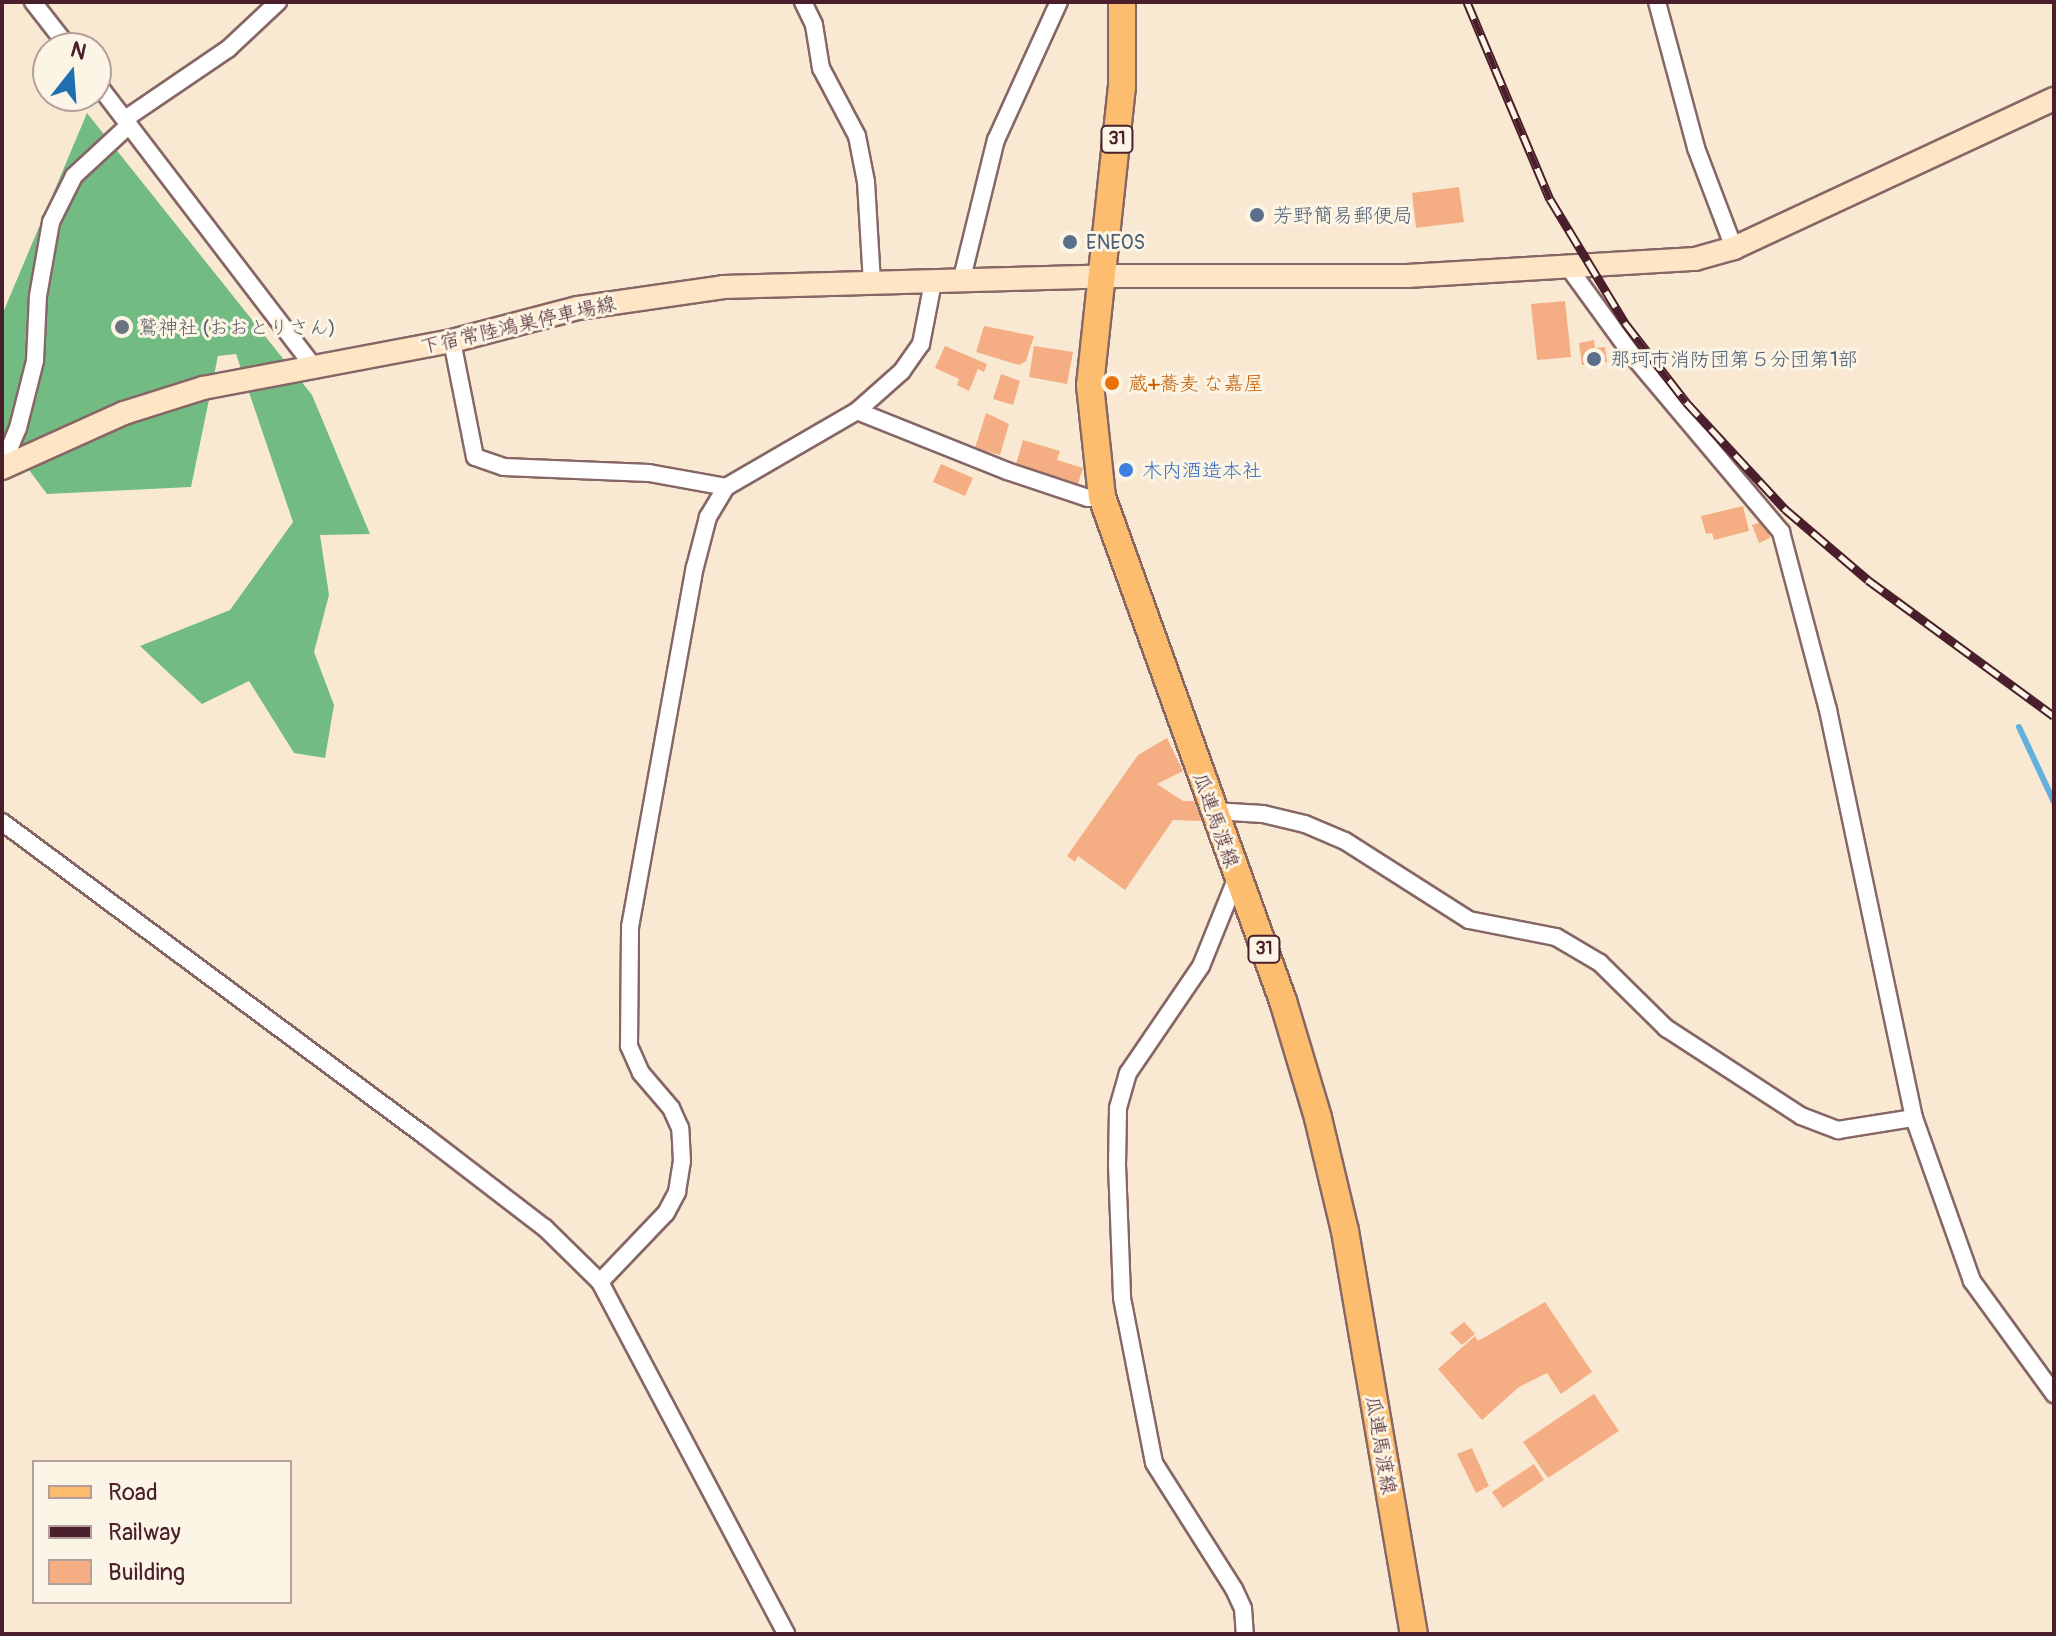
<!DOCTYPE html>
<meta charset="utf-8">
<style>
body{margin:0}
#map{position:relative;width:2056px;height:1636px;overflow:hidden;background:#f9e9d3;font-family:Pangolin,"Klee One",sans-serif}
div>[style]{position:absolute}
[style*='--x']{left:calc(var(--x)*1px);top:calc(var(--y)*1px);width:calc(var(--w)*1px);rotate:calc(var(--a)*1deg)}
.forest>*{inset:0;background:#72bc83}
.stream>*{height:6px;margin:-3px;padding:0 3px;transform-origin:3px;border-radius:3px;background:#64b0dd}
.building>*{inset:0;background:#f5ae84}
.roads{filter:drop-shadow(2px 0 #876666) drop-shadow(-2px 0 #876666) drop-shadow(0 2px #876666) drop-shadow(0 -2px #876666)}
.street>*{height:16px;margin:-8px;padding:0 8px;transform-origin:8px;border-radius:8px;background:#fff}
.secondary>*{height:22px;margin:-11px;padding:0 11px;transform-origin:11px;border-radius:11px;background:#fee5c5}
.primary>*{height:26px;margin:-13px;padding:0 13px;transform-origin:13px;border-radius:13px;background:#fcbd6f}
.rail>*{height:9px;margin-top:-4.5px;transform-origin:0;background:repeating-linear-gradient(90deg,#fcf5e5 0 18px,#4a1f2b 0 36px);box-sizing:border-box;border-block:2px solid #4a1f2b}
.dots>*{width:22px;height:22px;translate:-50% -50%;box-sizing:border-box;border:4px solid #fcf5e5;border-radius:50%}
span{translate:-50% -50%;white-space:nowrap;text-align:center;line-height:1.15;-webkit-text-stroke:6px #fcf5e5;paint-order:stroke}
.shield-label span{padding:2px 6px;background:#fcf5e5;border:2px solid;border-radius:6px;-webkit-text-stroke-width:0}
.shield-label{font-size:18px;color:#4a1f2b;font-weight:700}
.service-label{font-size:20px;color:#4e5e75}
.left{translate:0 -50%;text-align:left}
.street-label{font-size:20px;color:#4a1f2b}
.worship-label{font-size:20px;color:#5b616d}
.food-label{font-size:20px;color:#c56008}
.shop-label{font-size:20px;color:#366cbe}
.frame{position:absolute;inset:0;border:4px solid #4a1f2b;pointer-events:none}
.legend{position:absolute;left:32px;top:1460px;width:260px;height:144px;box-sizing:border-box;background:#fcf5e5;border:2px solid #b59f9b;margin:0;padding:10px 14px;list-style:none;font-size:24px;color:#4a1f2b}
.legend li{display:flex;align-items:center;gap:16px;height:40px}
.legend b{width:40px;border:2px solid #b59f9b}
.north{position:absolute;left:32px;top:32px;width:80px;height:80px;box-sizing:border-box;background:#fcf5e5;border:2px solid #b59f9b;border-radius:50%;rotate:17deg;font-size:22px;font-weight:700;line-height:32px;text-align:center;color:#4a1f2b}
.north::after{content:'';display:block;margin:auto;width:28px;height:36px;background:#1f6fb2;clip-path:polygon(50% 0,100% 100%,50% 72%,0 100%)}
</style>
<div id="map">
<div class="forest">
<i style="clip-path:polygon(87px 113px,312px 395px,370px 534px,320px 535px,329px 595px,314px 652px,334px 705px,325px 758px,294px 753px,249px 681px,202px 704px,140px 646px,230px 610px,293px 522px,236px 354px,218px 356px,191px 487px,47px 494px,2px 434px,2px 315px)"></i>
</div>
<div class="stream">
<i style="--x:2019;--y:727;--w:83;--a:65"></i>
</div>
<div class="building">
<i style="clip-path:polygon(1459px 187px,1464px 222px,1416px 228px,1412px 193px)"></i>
<i style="clip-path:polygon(1565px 301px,1571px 357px,1537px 360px,1531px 304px)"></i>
<i style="clip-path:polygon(984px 326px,1034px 336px,1026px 361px,1019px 365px,976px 352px)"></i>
<i style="clip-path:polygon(1594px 340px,1595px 348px,1605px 347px,1607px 362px,1582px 365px,1579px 343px)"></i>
<i style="clip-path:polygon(945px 346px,987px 364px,984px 372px,978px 369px,969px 391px,957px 385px,959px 379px,935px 368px)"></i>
<i style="clip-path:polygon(1034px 346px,1073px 352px,1067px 384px,1029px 377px)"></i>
<i style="clip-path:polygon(1001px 374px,1020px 381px,1013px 405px,993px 399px)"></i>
<i style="clip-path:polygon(986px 413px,1009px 424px,1000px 455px,975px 448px)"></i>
<i style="clip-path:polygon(1023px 440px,1060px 451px,1057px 460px,1083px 468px,1077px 487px,1015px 468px)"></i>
<i style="clip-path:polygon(941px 464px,973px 478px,965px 496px,933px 482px)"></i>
<i style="clip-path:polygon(1743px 506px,1749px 531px,1714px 540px,1712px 533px,1706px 534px,1701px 516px)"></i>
<i style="clip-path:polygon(1764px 521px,1770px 538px,1759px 543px,1752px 525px)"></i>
<i style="clip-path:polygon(1167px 738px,1183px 771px,1157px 784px,1183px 801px,1194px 801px,1203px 821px,1173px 820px,1125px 890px,1078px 856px,1075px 862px,1067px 856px,1138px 755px)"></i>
<i style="clip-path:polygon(1545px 1302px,1592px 1372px,1561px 1394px,1547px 1373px,1519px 1387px,1482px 1420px,1438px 1369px,1475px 1336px,1478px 1341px)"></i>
<i style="clip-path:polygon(1464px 1322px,1475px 1334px,1462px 1345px,1450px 1333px)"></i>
<i style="clip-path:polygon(1594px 1394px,1619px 1431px,1548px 1478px,1523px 1442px)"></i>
<i style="clip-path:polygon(1472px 1448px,1489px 1486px,1476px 1493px,1457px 1454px)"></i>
<i style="clip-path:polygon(1534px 1464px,1544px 1480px,1503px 1508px,1492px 1492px)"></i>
</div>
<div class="roads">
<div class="street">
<i style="--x:33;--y:2;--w:58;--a:52"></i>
<i style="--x:803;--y:2;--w:25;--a:64"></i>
<i style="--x:814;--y:25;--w:44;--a:80.8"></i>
<i style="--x:821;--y:68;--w:77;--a:62.1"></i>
<i style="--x:857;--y:136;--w:47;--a:78.9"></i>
<i style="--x:866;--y:182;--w:100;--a:86.6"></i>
<i style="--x:1657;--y:2;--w:151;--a:75"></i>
<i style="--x:1696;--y:148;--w:107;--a:69.2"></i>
<i style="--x:96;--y:82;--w:357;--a:52.6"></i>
<i style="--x:125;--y:119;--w:125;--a:-34.2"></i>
<i style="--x:228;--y:49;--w:69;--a:-43.2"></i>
<i style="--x:1569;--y:268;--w:109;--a:54"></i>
<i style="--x:1633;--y:356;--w:230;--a:49.9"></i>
<i style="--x:1781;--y:532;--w:184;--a:75.2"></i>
<i style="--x:1828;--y:710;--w:417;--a:78.1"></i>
<i style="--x:1914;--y:1118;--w:173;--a:70.4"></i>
<i style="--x:1972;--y:1281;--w:140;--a:54"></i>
<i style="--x:961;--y:282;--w:146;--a:-76.2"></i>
<i style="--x:996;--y:140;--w:152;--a:-65.5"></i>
<i style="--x:452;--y:341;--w:118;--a:78.8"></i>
<i style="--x:475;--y:457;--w:31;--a:19"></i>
<i style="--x:504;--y:467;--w:145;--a:2.4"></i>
<i style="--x:649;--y:473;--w:78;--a:10.3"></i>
<i style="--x:726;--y:487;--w:151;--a:-30.1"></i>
<i style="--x:857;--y:411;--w:60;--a:-41.6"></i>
<i style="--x:902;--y:371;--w:33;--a:-55"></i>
<i style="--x:921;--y:344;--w:63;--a:-79"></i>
<i style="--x:857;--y:411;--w:162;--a:21.8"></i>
<i style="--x:1007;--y:471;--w:85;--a:18.4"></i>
<i style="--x:1088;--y:498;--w:14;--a:-4"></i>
<i style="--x:2;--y:466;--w:41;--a:-67.2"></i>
<i style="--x:18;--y:428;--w:69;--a:-75.8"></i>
<i style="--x:35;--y:361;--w:65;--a:-87.4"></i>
<i style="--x:38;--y:296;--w:75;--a:-80"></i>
<i style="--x:51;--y:222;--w:51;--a:-63.4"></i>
<i style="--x:74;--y:176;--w:75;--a:-42.8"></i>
<i style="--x:1213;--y:811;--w:50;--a:3.4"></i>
<i style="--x:1263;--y:814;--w:43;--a:13.4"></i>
<i style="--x:1305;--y:824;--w:43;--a:23"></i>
<i style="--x:1345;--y:841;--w:147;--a:32.5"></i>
<i style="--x:1469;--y:920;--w:89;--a:11.1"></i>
<i style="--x:1556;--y:937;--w:51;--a:30.6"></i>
<i style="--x:1600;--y:963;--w:93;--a:44.6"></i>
<i style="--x:1666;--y:1028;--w:161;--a:33.1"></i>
<i style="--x:1801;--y:1116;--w:40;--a:21"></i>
<i style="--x:1838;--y:1130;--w:77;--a:-9"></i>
<i style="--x:2;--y:822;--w:527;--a:36.59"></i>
<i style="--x:425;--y:1136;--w:151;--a:37.5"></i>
<i style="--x:545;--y:1228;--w:77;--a:44.5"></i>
<i style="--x:600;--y:1282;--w:398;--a:62.1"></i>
<i style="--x:1237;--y:877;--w:96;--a:112"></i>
<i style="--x:1201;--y:966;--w:130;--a:124.3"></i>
<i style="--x:1128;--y:1073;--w:37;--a:106"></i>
<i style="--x:1118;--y:1109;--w:56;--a:91"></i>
<i style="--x:1117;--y:1165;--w:133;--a:87.8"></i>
<i style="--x:1122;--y:1298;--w:168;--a:79"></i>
<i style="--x:1154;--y:1463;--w:149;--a:57.6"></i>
<i style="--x:1234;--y:1589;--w:21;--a:65"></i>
<i style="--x:1243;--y:1608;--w:26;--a:86"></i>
<i style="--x:600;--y:1282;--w:95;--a:-46.3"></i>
<i style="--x:666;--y:1213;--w:24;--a:-62"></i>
<i style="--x:677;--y:1192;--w:31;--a:-81"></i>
<i style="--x:682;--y:1161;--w:33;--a:-93"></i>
<i style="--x:680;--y:1128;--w:22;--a:-114"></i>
<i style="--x:671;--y:1108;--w:46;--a:-130.6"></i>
<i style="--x:641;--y:1073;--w:30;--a:-114"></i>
<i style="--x:629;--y:1046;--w:119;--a:-89.5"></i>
<i style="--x:630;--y:927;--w:366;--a:-79.8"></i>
<i style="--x:695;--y:567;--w:52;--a:-75.4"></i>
<i style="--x:708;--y:517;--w:35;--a:-59"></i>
</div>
<div class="secondary">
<i style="--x:2;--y:468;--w:134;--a:-24.3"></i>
<i style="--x:124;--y:413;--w:83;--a:-17.6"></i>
<i style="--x:203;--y:388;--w:253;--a:-10.7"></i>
<i style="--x:452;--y:341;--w:130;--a:-14.7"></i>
<i style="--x:578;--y:308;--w:147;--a:-8.2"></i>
<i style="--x:723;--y:287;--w:395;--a:-1.6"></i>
<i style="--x:1118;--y:276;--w:289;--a:0"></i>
<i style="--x:1407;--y:276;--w:289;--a:-3.4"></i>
<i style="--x:1695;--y:259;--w:41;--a:-15.8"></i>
<i style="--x:1734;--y:248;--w:353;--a:-25"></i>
</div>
<div class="primary">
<i style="--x:1122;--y:2;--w:84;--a:90"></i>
<i style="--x:1122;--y:86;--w:301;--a:96.1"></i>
<i style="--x:1090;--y:385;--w:113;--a:83.9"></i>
<i style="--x:1102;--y:497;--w:536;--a:70.25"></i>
<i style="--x:1283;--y:1001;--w:122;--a:73.3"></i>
<i style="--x:1318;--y:1118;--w:116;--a:76.6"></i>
<i style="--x:1345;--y:1231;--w:409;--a:80.3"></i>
</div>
</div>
<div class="rail">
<i style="--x:1467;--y:2;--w:214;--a:67.2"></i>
<i style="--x:1550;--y:199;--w:145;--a:58.8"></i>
<i style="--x:1625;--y:323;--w:100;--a:52.3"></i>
<i style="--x:1686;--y:402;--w:146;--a:47.2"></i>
<i style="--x:1785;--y:509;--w:109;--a:40.5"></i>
<i style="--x:1868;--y:580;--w:230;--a:36.2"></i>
</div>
<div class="dots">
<i style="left:1257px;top:215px;background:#5c6f8a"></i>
<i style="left:1070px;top:242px;background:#5c6f8a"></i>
<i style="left:122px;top:327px;background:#6b7280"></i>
<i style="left:1594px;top:359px;background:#5c6f8a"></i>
<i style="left:1112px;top:383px;background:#e8710a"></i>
<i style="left:1126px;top:470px;background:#3f7fe0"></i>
</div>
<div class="shield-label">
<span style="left:1117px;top:139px">31</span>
<span style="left:1264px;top:949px">31</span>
</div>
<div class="service-label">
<span class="left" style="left:1273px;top:215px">芳野簡易郵便局</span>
<span class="left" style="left:1086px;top:242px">ENEOS</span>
<span class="left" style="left:1610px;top:359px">那珂市消防団第５分団第1部</span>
</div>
<div class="street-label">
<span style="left:518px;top:325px;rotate:-13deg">下宿常陸鴻巣停車場線</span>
<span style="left:1216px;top:820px;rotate:70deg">瓜連馬渡線</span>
<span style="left:1381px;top:1445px;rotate:80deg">瓜連馬渡線</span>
</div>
<div class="worship-label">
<span class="left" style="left:138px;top:327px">鷲神社 (おおとりさん)</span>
</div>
<div class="food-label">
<span class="left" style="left:1128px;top:383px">蔵+蕎麦 な嘉屋</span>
</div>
<div class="shop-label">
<span class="left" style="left:1142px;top:470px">木内酒造本社</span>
</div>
<div class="frame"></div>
<ul class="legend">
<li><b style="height:10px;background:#fcbd6f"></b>Road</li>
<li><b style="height:10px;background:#4a1f2b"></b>Railway</li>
<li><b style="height:22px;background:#f5ae84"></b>Building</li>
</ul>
<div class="north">N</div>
</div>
